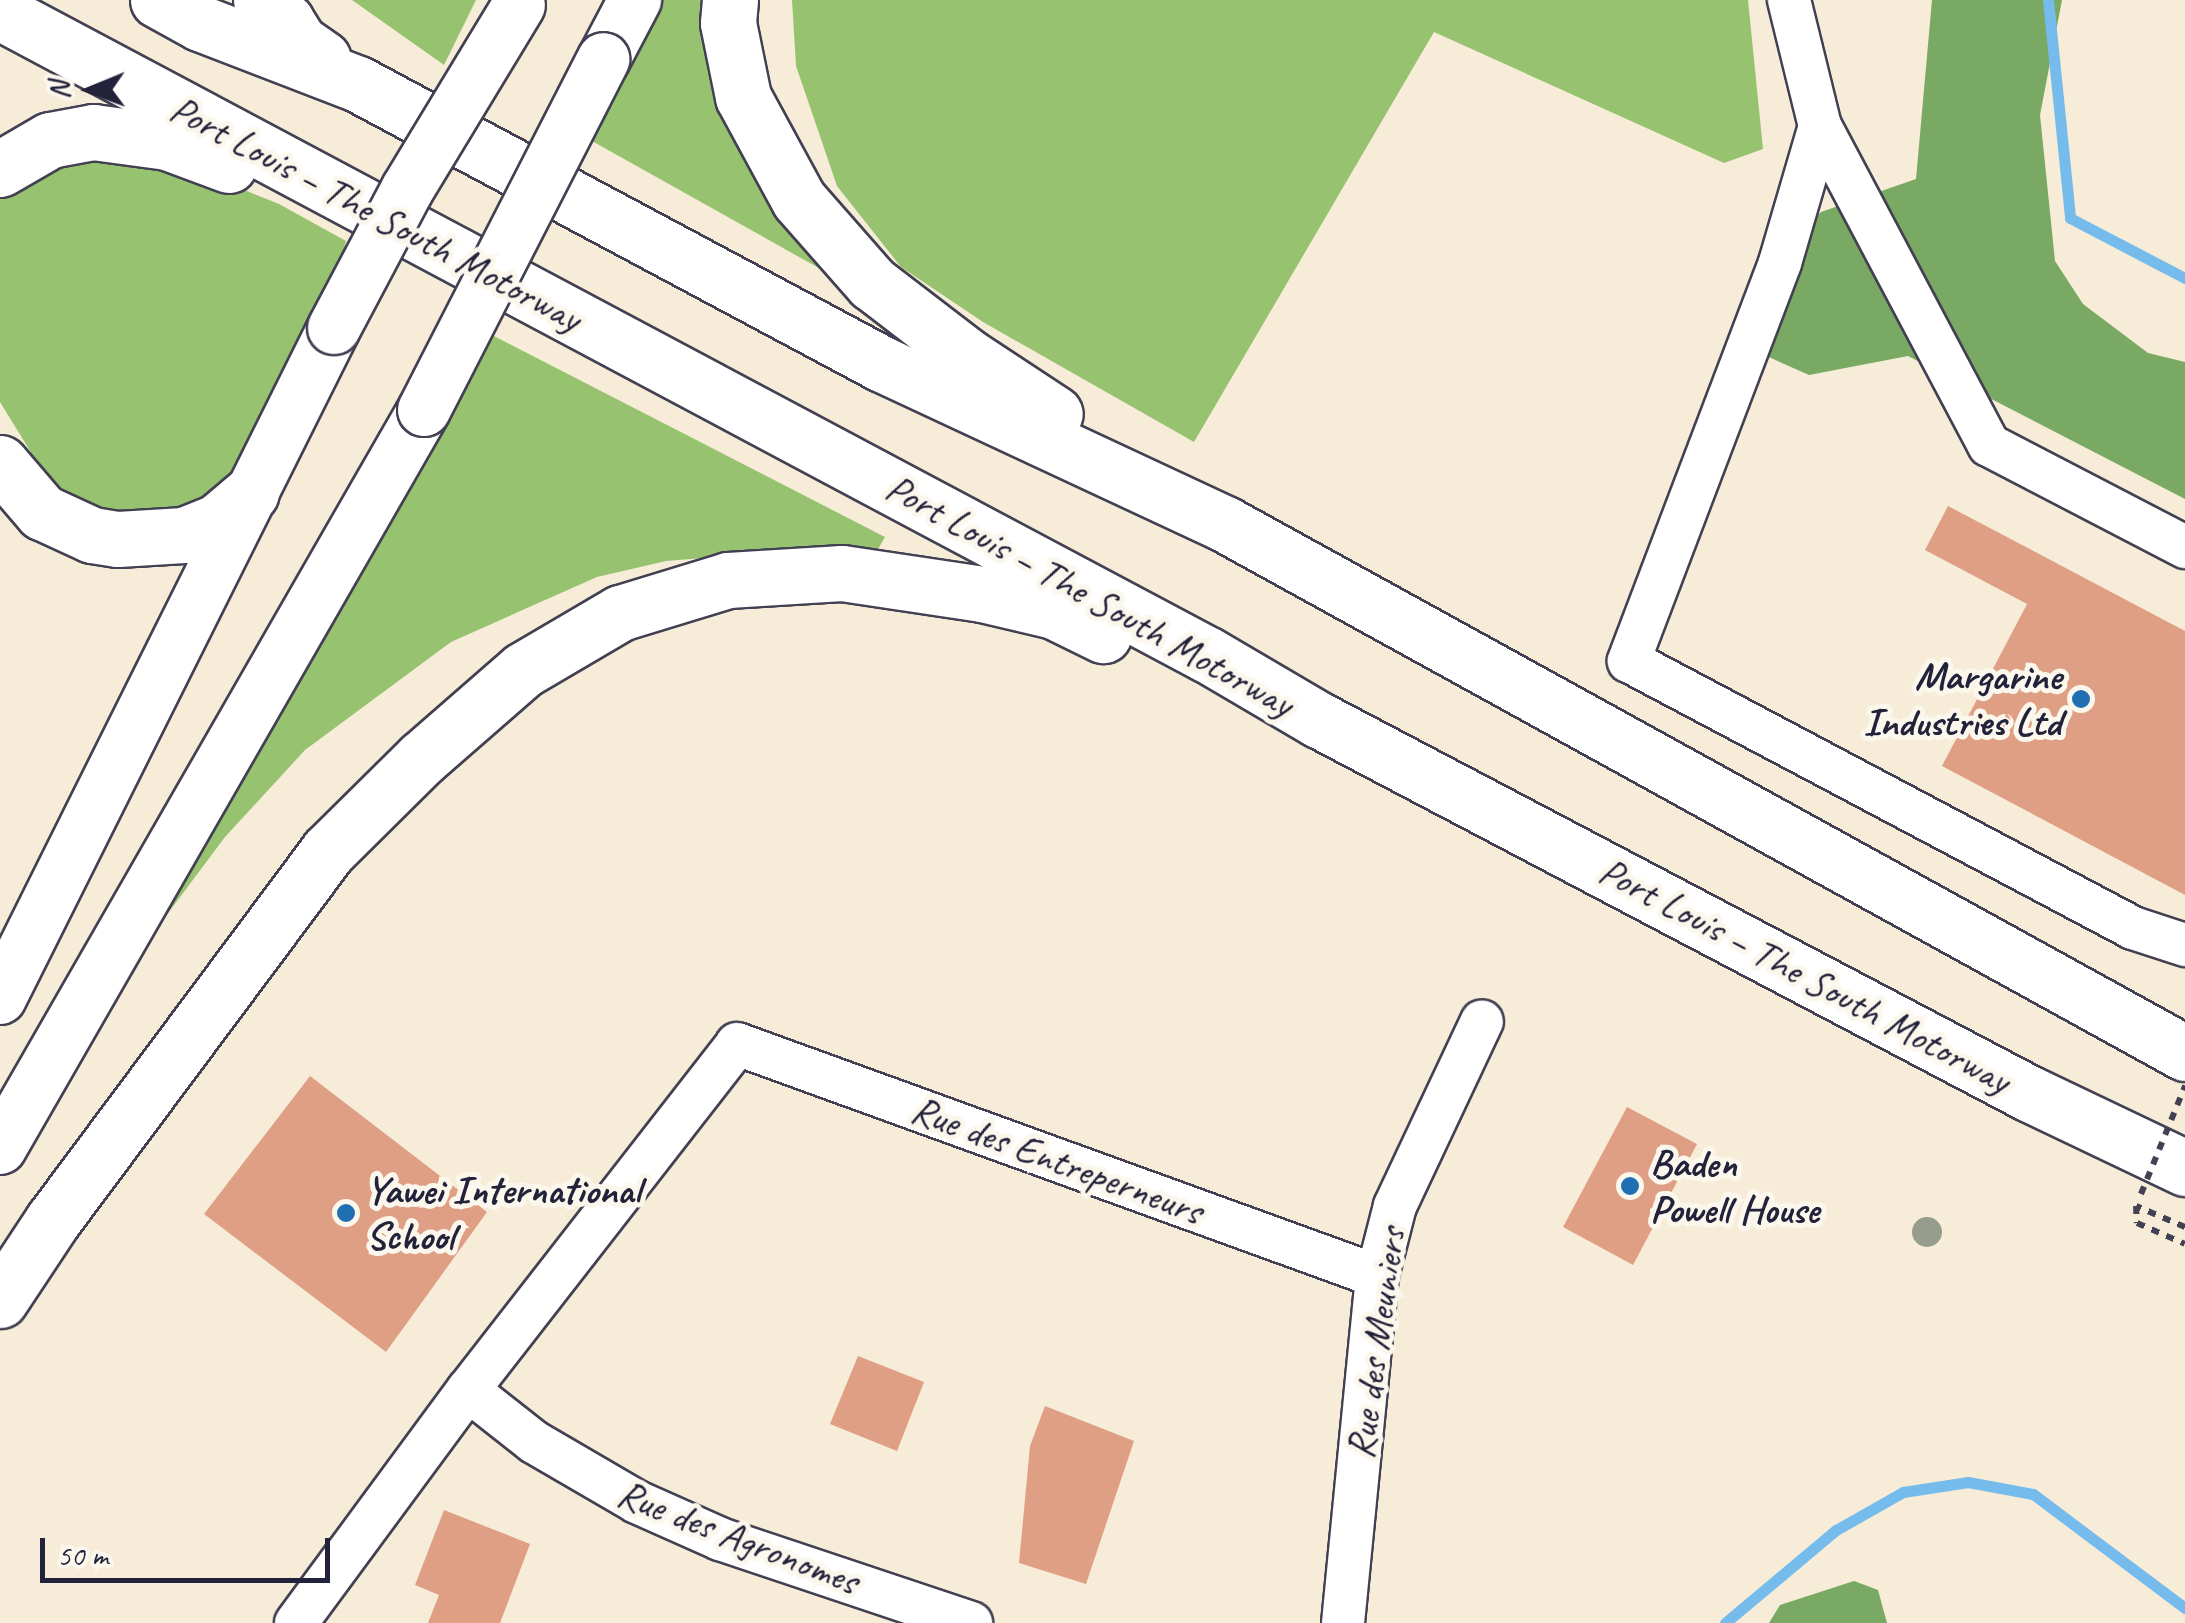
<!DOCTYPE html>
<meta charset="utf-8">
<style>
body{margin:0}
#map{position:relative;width:2185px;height:1623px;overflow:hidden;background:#f6ecd7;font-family:Caveat,sans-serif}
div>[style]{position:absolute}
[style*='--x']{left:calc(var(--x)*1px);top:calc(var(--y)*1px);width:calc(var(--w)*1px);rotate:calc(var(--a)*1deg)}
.green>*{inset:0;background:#97c371}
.forest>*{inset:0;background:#79a963}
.stream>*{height:11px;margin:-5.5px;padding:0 5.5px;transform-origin:5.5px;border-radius:5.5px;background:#75bcec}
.building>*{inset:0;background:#df9f85}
.path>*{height:6px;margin-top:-3px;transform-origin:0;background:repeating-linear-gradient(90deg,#424052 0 8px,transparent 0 16px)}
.roads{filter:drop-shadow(2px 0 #424052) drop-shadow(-2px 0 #424052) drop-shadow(0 2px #424052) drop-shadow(0 -2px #424052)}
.minor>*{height:42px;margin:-21px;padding:0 21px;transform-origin:21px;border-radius:21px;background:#fff}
.major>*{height:52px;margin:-26px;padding:0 26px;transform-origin:26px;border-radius:26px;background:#fff}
.highway>*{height:55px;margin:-27.5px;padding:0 27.5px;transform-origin:27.5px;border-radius:27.5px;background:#fff}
.path-bridge>*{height:6px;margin-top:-3px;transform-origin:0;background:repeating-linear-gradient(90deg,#424052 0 8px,transparent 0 16px)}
.bridges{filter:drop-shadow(2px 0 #424052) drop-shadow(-2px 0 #424052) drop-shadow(0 2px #424052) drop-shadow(0 -2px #424052)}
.major-bridge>*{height:52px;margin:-26px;padding:0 26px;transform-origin:26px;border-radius:26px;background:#fff}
.trees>*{width:30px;height:30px;margin:-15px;border-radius:50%;background:#989c8c}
.dots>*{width:28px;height:28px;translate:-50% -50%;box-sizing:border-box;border:5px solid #fbf7ec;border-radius:50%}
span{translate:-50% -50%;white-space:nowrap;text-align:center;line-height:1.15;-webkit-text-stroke:10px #fbf7ec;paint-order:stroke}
.street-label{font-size:40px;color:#22223b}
.poi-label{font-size:40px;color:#22223b;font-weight:700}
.right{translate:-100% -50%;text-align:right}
.left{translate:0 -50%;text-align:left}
.north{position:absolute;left:40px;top:40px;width:100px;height:100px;-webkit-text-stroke:8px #fbf7ec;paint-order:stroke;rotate:269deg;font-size:28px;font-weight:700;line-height:40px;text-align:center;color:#22223b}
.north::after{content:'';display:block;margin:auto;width:35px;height:45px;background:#22223b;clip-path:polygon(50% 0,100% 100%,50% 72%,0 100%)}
.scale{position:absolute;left:40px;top:1538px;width:290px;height:45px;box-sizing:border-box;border:5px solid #22223b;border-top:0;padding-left:12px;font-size:30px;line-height:35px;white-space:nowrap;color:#22223b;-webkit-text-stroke:8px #fbf7ec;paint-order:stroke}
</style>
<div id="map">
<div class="green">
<i style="clip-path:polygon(352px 0,476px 0,444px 65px)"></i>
<i style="clip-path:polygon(640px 0,704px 0,858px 290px,583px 136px)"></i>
<i style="clip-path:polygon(792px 0,1748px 0,1763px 149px,1724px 163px,1434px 32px,1194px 442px,983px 322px,901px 267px,837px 186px,796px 66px)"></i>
<i style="clip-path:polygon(57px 148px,209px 176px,279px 204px,346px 241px,332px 303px,231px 484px,167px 520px,89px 516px,48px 480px,0 402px,0 195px)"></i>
<i style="clip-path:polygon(486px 332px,885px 537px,874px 556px,740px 555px,666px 561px,597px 577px,451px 642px,305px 750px,225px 837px,118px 980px)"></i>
</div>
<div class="forest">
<i style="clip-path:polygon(1932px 0,2062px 0,2040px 115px,2055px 261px,2083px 304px,2148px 353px,2185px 362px,2185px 499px,1908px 356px,1809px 375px,1762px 354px,1783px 251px,1821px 212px,1916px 179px)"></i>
<i style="clip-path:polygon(1854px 1581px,1878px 1590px,1887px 1623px,1769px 1623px,1780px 1605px)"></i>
</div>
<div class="stream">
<i style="--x:2048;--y:0;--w:219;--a:84.2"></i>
<i style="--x:2070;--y:218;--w:130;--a:27.6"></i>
<i style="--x:1725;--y:1623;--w:145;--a:-40"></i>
<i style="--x:1836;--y:1530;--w:77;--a:-29.6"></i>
<i style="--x:1903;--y:1492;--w:66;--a:-8.7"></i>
<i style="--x:1968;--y:1482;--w:66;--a:10.5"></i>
<i style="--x:2033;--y:1494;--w:190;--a:36.9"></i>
</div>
<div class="building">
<i style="clip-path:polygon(1948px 506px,2185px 631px,2185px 895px,1942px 766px,2027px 604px,1925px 550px)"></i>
<i style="clip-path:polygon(310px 1076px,487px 1212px,386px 1352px,204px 1214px)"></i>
<i style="clip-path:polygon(1627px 1107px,1697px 1144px,1633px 1265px,1563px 1227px)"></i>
<i style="clip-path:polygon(858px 1356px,924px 1382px,897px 1451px,830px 1424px)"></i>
<i style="clip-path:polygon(1045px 1406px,1134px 1441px,1086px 1584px,1019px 1563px,1030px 1446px)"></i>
<i style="clip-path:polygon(444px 1510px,530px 1544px,500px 1623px,428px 1623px,439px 1595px,415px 1585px)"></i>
</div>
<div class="path">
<i style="--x:2185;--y:1227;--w:53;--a:-156.8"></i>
<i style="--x:2136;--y:1206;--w:17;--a:87"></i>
<i style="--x:2137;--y:1223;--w:52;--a:23.6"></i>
</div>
<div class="roads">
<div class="minor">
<i style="--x:1789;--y:0;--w:130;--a:76.2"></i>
<i style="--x:1820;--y:126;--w:361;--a:62.1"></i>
<i style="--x:1989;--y:445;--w:221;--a:27.5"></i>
<i style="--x:1820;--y:126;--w:143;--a:106.3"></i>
<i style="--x:1780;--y:263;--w:426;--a:110.8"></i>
<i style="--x:1629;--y:661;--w:570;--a:27.91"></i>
<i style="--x:2133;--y:928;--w:55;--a:18.1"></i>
<i style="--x:468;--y:1390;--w:84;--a:38.2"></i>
<i style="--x:534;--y:1442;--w:119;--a:30.2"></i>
<i style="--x:637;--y:1502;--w:91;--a:24"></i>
<i style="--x:720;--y:1539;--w:265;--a:18.5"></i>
<i style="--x:296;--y:1623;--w:290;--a:-53.6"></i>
<i style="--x:468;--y:1390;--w:438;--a:-52.1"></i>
<i style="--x:737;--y:1044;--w:681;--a:19.93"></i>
<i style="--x:1343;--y:1623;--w:349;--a:-84.4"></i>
<i style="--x:1377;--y:1276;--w:72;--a:-75.6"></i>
<i style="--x:1395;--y:1206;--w:204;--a:-64.8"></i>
</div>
<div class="major">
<i style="--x:604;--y:59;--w:67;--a:-62.3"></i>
<i style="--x:0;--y:998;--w:749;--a:-63.5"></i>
<i style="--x:0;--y:1148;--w:851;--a:-60.12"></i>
</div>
<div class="highway">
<i style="--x:158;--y:0;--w:48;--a:28.7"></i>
<i style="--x:200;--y:23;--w:169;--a:21.1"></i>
<i style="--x:358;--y:84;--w:594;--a:28.12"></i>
<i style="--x:882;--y:364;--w:378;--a:25"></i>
<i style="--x:1225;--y:524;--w:1096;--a:28.86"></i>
<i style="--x:261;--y:0;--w:33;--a:40"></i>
<i style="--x:286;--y:21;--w:25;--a:58"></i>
<i style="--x:299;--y:42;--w:29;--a:35"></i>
<i style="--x:730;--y:0;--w:23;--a:95"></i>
<i style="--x:728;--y:23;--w:76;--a:78.5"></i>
<i style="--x:743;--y:97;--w:117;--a:61.5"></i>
<i style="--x:799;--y:200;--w:111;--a:48.7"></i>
<i style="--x:872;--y:283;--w:120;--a:37.5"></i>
<i style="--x:967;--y:356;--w:105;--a:33.4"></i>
<i style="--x:0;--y:12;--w:1368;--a:28.03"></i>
<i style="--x:1208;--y:655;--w:129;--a:30.4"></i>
<i style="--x:1319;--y:720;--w:803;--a:27.75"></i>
<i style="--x:2030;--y:1094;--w:172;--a:25.5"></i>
<i style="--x:0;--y:169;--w:58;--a:-30.1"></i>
<i style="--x:50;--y:140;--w:44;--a:-10.5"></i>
<i style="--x:93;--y:132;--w:75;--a:7.7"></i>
<i style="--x:167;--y:142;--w:66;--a:20.4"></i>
<i style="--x:0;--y:463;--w:65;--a:49.4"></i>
<i style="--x:42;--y:512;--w:55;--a:24.7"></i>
<i style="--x:92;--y:535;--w:26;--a:9"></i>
<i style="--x:118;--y:539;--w:66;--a:-3.5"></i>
<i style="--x:184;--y:535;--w:37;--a:-22"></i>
<i style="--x:218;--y:521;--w:43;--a:-40.3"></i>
<i style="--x:0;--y:1300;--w:96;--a:-56.5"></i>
<i style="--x:53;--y:1220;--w:460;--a:-53.3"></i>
<i style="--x:328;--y:851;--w:131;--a:-44.7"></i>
<i style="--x:421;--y:759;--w:135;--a:-41.1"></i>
<i style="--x:523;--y:670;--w:113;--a:-30.4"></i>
<i style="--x:620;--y:613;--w:113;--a:-17"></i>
<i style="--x:728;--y:580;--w:114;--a:-3.5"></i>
<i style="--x:842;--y:573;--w:142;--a:8.5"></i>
<i style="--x:982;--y:594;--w:74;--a:13.3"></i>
<i style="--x:1054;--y:611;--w:55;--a:26.1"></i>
</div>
</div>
<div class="path-bridge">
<i style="--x:2141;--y:1194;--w:117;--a:-67.8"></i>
</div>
<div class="bridges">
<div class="major-bridge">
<i style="--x:334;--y:328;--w:156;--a:-62.1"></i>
<i style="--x:407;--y:190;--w:216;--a:-58.8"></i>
<i style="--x:424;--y:410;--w:394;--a:-62.9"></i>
</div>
</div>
<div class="trees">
<i style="left:1927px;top:1232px"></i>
</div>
<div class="dots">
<i style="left:2081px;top:699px;background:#1f6fb2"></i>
<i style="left:1630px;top:1186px;background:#1f6fb2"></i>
<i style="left:346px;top:1213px;background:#1f6fb2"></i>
</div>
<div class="street-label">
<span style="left:376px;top:213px;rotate:28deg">Port Louis – The South Motorway</span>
<span style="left:1090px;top:595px;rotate:29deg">Port Louis – The South Motorway</span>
<span style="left:1805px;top:975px;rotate:28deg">Port Louis – The South Motorway</span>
<span style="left:1057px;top:1160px;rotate:20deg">Rue des Entreperneurs</span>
<span style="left:1376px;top:1343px;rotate:-82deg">Rue des Meuniers</span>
<span style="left:738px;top:1537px;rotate:21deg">Rue des Agronomes</span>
</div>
<div class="poi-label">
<span class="right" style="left:2061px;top:699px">Margarine<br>Industries Ltd</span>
<span class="left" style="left:1650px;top:1186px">Baden<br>Powell House</span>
<span class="left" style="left:366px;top:1213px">Yawei International<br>School</span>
</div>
<div class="north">N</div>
<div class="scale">50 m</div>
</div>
